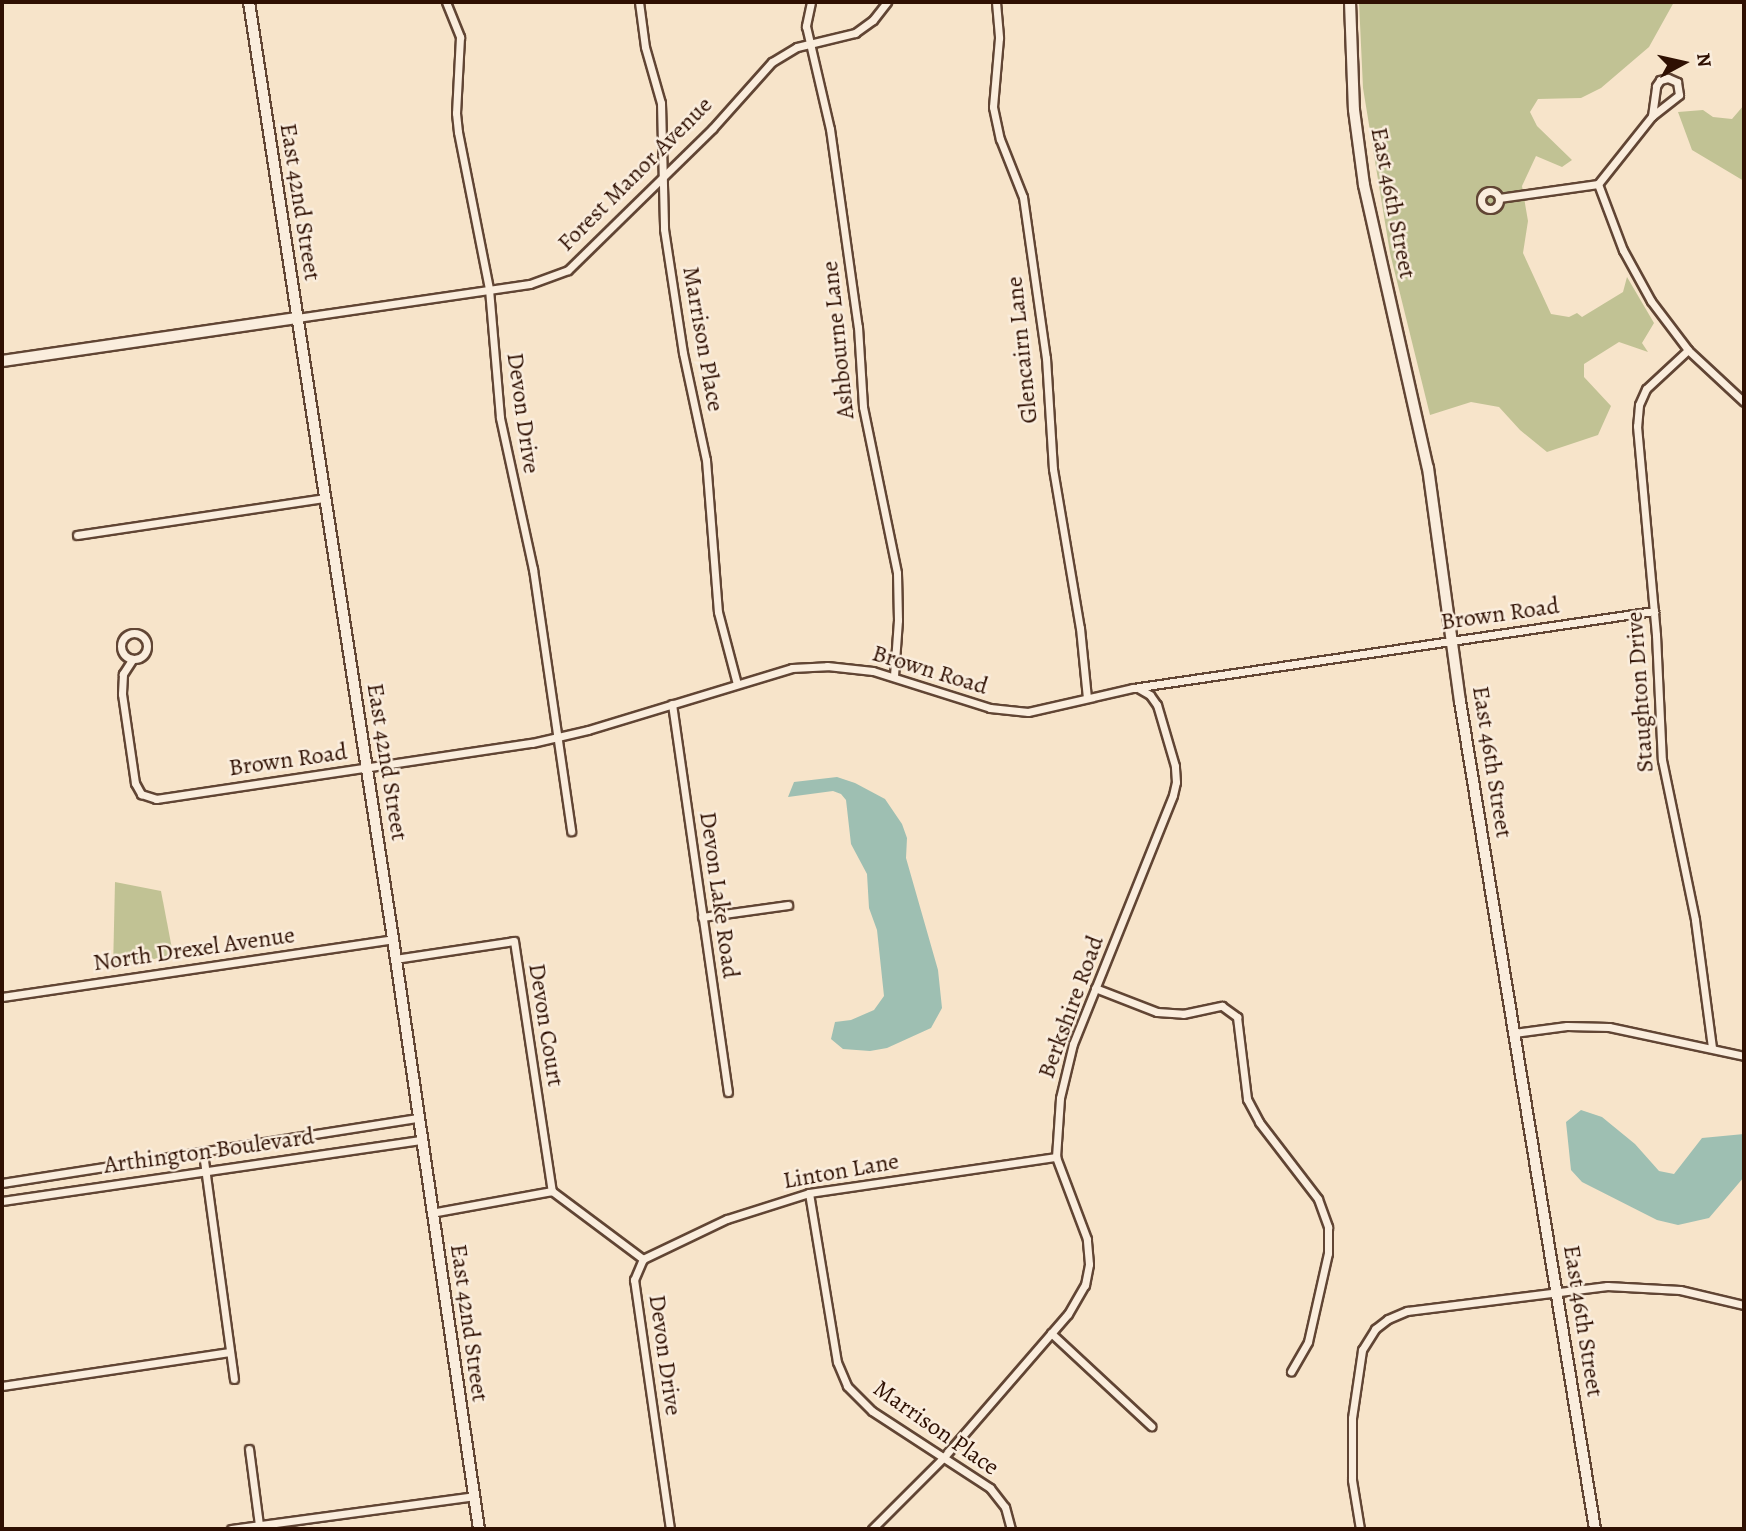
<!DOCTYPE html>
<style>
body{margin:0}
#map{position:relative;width:1746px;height:1531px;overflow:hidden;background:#f7e4ca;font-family:Alegreya,serif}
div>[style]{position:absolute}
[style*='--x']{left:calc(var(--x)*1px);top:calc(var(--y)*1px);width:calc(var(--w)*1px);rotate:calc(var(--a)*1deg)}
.green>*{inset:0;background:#c1c294}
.water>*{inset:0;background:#9ebfb2}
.roads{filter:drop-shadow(2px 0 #614534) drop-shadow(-2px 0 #614534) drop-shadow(0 2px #614534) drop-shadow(0 -2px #614534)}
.minor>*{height:7px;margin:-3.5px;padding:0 3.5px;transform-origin:3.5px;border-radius:3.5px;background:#faeddd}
.minor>.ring{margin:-3.5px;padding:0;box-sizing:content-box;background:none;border:7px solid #faeddd;border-radius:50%}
.tertiary>*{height:10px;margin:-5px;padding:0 5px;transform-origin:5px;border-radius:5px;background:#faeddd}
.secondary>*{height:10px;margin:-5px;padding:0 5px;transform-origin:5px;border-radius:5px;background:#faeddd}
span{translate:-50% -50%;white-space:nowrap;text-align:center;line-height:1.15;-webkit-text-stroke:5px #faeddd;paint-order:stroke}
.street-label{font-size:24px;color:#2f1002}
.frame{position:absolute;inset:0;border:4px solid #2f1002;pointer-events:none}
.north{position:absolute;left:1648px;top:28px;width:70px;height:70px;-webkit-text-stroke:5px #faeddd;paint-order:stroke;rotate:82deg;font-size:19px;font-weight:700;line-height:28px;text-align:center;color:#2f1002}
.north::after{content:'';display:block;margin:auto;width:24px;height:32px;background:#2f1002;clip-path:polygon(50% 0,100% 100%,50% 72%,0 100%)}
</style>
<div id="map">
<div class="green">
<i style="clip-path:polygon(1359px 2px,1674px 2px,1649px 47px,1601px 88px,1581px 98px,1538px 99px,1530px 112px,1537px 126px,1572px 160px,1562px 167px,1536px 156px,1522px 186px,1528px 221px,1523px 253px,1551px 314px,1569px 317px,1577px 313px,1582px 317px,1623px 292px,1627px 277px,1654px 323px,1642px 343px,1648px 352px,1619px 342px,1584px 364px,1584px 377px,1611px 406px,1598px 435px,1547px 452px,1520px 430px,1499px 407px,1471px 402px,1430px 415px,1390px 253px,1363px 88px)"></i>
<i style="clip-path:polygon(1744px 105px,1744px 181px,1692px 150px,1678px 112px,1703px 110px,1713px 117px,1732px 119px)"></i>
<i style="clip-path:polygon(115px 882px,161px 891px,173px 954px,113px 970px)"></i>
</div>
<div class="water">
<i style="clip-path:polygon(837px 777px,855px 783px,885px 799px,902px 824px,907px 838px,906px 858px,938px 970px,942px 1008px,931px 1028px,887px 1048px,870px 1051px,843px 1049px,831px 1039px,835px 1022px,851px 1020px,874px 1010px,884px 996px,877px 930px,869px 908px,867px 874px,851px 844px,846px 800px,841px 794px,833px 791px,788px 797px,794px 782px)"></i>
<i style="clip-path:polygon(1581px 1110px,1602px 1117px,1635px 1144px,1659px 1171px,1674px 1174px,1702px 1138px,1744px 1134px,1744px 1177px,1709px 1218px,1678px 1225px,1657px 1220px,1582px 1182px,1571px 1170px,1566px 1122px)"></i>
</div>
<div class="roads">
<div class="minor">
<i style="--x:446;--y:2;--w:38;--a:68"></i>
<i style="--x:460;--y:37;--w:76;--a:93"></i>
<i style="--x:456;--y:113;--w:19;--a:84"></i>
<i style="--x:458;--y:132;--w:160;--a:78.8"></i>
<i style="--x:489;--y:289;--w:129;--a:85.1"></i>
<i style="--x:500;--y:418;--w:155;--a:77.7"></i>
<i style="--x:533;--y:569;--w:265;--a:81.7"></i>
<i style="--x:639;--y:2;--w:45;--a:82.4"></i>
<i style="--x:645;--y:47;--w:58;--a:74.1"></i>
<i style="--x:661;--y:103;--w:126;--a:88.6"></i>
<i style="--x:664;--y:229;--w:125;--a:81.3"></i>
<i style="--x:683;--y:353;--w:109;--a:77.9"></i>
<i style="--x:706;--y:460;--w:152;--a:85.5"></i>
<i style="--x:718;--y:612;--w:74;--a:75.2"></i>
<i style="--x:811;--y:2;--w:25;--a:102"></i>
<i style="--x:806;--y:26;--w:106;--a:76.9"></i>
<i style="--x:830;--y:129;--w:200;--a:82"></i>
<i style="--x:858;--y:327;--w:80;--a:86.4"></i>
<i style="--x:863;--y:407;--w:169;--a:78.4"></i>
<i style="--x:897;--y:573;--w:47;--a:88.8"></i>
<i style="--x:898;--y:620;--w:56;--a:94.1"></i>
<i style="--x:996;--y:2;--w:36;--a:85"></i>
<i style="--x:999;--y:38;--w:69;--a:95"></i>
<i style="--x:993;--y:107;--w:33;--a:78"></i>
<i style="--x:1000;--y:139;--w:62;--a:68.4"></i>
<i style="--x:1023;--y:197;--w:163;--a:81.9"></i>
<i style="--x:1046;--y:358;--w:111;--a:86.4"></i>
<i style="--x:1053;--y:469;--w:161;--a:80.4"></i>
<i style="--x:1080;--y:628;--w:70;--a:84.3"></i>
<i style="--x:1668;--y:78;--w:10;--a:24"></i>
<i style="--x:1677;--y:82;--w:13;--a:81"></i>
<i style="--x:1679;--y:95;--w:34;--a:142"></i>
<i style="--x:1652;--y:116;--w:30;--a:-82"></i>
<i style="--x:1656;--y:86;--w:7;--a:-56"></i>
<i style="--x:1660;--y:80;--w:8;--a:-14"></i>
<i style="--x:1598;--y:184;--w:71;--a:69.3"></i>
<i style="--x:1623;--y:250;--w:58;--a:61.2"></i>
<i style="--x:1651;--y:301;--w:61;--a:52.9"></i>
<i style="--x:1688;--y:350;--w:76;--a:42.9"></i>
<i style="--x:1598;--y:184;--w:87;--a:-51.5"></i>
<i class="ring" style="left:1481px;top:191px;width:11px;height:11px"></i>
<i style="--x:1499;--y:198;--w:100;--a:-8"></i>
<i style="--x:297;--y:318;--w:235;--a:-8.3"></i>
<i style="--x:530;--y:284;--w:40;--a:-20.2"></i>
<i style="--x:568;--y:270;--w:202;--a:-44.4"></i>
<i style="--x:712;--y:129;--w:90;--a:-48.2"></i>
<i style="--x:772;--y:62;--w:29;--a:-31"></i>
<i style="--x:797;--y:47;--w:60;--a:-13.6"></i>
<i style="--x:855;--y:33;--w:22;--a:-36"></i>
<i style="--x:873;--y:20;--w:23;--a:-52"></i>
<i style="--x:1688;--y:350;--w:57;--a:137.1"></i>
<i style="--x:1646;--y:389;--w:17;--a:114"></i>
<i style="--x:1639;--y:405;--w:21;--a:95"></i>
<i style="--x:1637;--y:426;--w:210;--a:84.8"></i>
<i style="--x:1656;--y:635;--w:125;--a:87.3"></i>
<i style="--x:1662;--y:760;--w:163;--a:78.3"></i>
<i style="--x:1695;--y:920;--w:129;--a:82.4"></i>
<i style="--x:77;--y:535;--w:251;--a:-8.5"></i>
<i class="ring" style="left:121px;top:633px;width:19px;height:19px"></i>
<i style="--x:132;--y:660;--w:17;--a:123"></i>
<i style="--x:123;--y:674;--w:20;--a:93"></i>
<i style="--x:122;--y:694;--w:90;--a:81.7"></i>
<i style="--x:135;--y:783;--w:13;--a:61"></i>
<i style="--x:141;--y:794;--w:16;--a:18"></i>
<i style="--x:156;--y:799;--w:380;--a:-8.5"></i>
<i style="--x:532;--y:743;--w:57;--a:-13.1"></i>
<i style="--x:588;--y:730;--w:213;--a:-16.9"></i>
<i style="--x:792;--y:668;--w:35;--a:-3"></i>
<i style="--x:827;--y:666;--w:46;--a:6.2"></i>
<i style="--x:873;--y:671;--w:123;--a:17.5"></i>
<i style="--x:990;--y:708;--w:38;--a:6"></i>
<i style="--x:1028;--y:712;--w:108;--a:-12.9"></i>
<i style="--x:1133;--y:688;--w:527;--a:-8.41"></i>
<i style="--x:672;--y:704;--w:392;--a:81.8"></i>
<i style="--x:702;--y:917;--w:87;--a:-7.9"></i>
<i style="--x:395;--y:959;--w:120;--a:-8.6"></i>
<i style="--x:514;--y:941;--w:253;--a:81.4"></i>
<i style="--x:1095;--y:988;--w:66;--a:21.2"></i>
<i style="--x:1157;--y:1012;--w:26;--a:4"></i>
<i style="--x:1183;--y:1014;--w:40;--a:-12"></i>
<i style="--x:1222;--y:1006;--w:19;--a:36"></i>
<i style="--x:1237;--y:1017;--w:83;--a:83"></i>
<i style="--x:1247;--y:1099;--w:26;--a:62"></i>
<i style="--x:1259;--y:1122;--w:97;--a:52.5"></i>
<i style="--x:1318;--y:1199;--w:30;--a:70"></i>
<i style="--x:1328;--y:1227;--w:26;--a:90"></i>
<i style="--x:1328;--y:1253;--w:91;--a:102.7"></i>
<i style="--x:1308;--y:1342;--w:34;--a:120"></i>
<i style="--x:2;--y:997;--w:395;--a:-8.4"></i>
<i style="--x:1514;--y:1033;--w:53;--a:-7.5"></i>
<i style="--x:1567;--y:1026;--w:42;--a:1.4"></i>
<i style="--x:1609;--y:1027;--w:138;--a:12.1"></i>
<i style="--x:203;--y:1153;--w:228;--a:82.2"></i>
<i style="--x:2;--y:1183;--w:421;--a:-8.9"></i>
<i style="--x:552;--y:1191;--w:114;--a:36.8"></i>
<i style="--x:809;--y:1193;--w:171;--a:80.6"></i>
<i style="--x:837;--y:1362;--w:26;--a:67"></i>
<i style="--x:847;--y:1386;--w:35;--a:45"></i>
<i style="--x:872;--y:1411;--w:141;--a:33.1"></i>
<i style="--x:990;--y:1488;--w:24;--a:52"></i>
<i style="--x:1005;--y:1507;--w:23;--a:75"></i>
<i style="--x:2;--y:1201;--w:423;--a:-8.3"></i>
<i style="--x:431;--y:1213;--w:123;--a:-10.3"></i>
<i style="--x:1051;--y:1333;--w:137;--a:42.9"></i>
<i style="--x:2;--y:1386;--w:230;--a:-8.5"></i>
<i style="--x:249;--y:1449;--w:77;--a:82.5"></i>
<i style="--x:231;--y:1529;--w:245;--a:-7.7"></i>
<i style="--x:670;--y:1529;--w:252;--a:-98.2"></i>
<i style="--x:634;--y:1280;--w:23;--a:-67"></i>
<i style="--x:643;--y:1259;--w:93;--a:-25.5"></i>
<i style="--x:727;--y:1219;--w:86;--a:-17.6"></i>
<i style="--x:809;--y:1193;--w:250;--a:-8.3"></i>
<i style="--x:872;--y:1529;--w:102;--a:-45"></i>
<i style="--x:944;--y:1457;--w:189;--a:-49.1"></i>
<i style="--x:1068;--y:1314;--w:34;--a:-60"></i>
<i style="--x:1085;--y:1285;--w:21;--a:-79"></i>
<i style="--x:1089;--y:1264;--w:25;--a:-95"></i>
<i style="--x:1087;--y:1239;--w:88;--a:-110.7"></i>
<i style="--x:1056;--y:1157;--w:59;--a:-86.1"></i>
<i style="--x:1060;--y:1098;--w:56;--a:-76.5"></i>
<i style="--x:1073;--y:1044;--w:268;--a:-68.1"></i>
<i style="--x:1173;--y:795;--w:13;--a:-77"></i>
<i style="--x:1176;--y:782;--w:16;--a:-94"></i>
<i style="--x:1175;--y:766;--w:64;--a:-106.4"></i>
<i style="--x:1157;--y:705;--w:12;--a:-125"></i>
<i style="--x:1150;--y:695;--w:14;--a:-150"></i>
<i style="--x:1360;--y:1529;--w:50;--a:-99.3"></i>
<i style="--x:1352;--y:1480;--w:62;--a:-90"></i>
<i style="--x:1352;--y:1418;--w:69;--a:-81.6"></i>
<i style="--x:1362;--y:1350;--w:25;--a:-58"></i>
<i style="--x:1375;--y:1329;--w:16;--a:-38"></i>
<i style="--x:1388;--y:1319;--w:21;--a:-23"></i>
<i style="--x:1407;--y:1311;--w:202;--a:-7.1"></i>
<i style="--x:1607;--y:1286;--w:73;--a:3.1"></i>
<i style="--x:1680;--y:1290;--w:66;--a:13.2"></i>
</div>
<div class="tertiary">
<i style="--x:249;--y:2;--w:948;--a:81.26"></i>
<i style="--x:393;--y:939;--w:596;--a:81.71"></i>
<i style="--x:2;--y:361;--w:298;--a:-8.3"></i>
</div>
<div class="secondary">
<i style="--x:1350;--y:2;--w:108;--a:87.9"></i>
<i style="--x:1354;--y:110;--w:76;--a:82.4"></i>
<i style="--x:1364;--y:185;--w:290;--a:77.3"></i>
<i style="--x:1428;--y:468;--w:235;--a:82.2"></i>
<i style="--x:1460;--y:701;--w:839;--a:80.74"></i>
</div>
</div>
<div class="street-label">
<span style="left:635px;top:174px;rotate:-45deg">Forest Manor Avenue</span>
<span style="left:300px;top:202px;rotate:81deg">East 42nd Street</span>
<span style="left:1393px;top:203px;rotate:79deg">East 46th Street</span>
<span style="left:703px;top:339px;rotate:80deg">Marrison Place</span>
<span style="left:838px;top:340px;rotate:-96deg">Ashbourne Lane</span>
<span style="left:1022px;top:350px;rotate:-96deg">Glencairn Lane</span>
<span style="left:523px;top:413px;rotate:82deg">Devon Drive</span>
<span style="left:1500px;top:614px;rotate:-8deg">Brown Road</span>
<span style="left:930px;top:670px;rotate:17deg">Brown Road</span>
<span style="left:1640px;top:692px;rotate:-94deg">Staughton Drive</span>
<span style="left:288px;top:760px;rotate:-8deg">Brown Road</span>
<span style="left:387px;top:762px;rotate:81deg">East 42nd Street</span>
<span style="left:1492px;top:762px;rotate:81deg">East 46th Street</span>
<span style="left:719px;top:895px;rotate:82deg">Devon Lake Road</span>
<span style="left:194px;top:949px;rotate:-8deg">North Drexel Avenue</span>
<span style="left:1071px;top:1007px;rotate:-70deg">Berkshire Road</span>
<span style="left:546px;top:1025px;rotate:81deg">Devon Court</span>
<span style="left:209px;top:1151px;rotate:-8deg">Arthington Boulevard</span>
<span style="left:841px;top:1171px;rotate:-10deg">Linton Lane</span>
<span style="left:1583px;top:1321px;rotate:81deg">East 46th Street</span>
<span style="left:469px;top:1323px;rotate:82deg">East 42nd Street</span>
<span style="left:665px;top:1355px;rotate:82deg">Devon Drive</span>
<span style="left:936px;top:1428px;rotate:35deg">Marrison Place</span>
</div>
<div class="frame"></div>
<div class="north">N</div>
</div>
